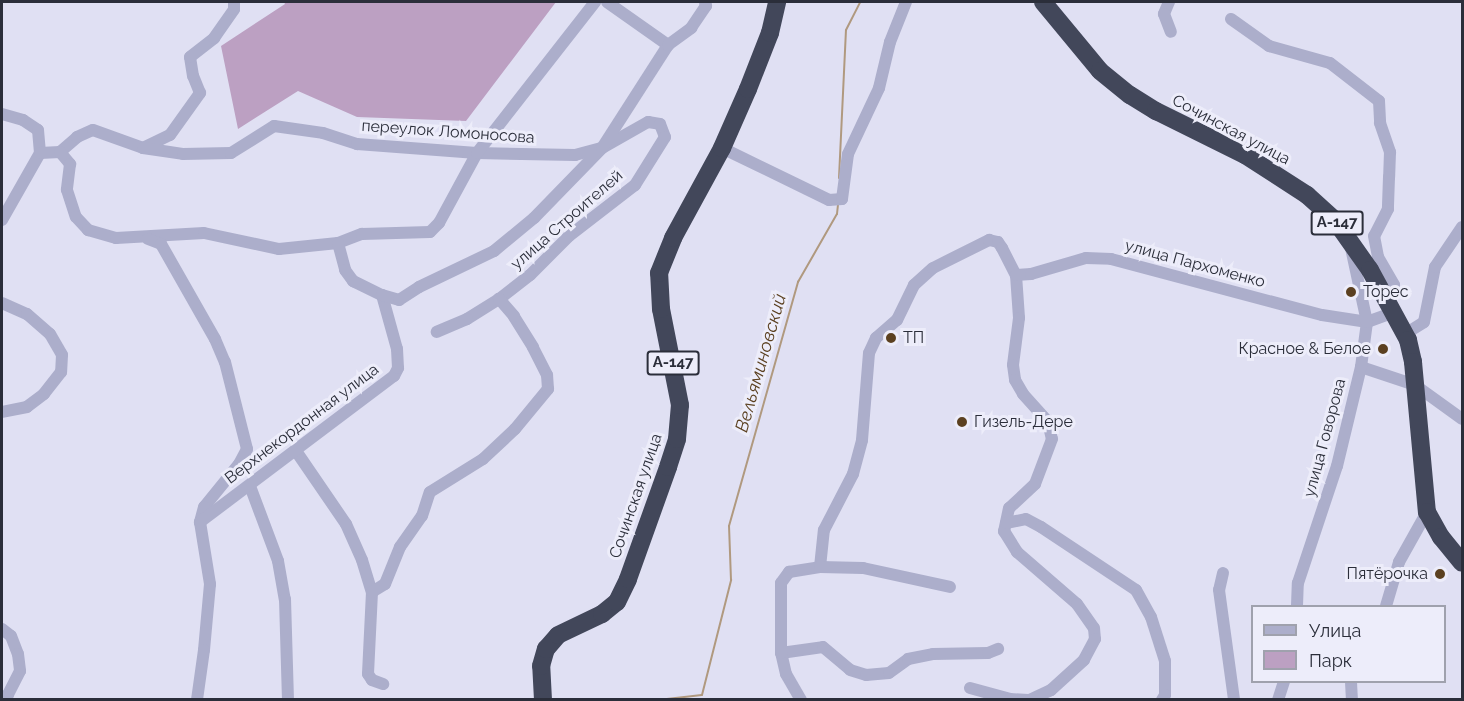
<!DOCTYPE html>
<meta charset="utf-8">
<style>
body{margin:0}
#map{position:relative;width:1464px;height:701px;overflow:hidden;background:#e0e0f3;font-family:Raleway,sans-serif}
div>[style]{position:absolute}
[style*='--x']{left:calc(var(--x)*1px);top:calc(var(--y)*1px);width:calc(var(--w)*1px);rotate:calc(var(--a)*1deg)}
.green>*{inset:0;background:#bca0c2}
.stream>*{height:2px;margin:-1px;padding:0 1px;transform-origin:1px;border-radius:1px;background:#b0997f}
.minor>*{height:12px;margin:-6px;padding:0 6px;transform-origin:6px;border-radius:6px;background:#acaecb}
.highway>*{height:18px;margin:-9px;padding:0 9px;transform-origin:9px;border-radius:9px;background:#42475a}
.dots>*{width:16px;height:16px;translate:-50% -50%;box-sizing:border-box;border:3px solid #ededfa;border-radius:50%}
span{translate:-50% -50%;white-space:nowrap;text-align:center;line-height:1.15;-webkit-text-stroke:6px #ededfa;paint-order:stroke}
.shield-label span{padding:2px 4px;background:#ededfa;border:2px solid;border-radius:4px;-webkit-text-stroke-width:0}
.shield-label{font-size:15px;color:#2b2e3a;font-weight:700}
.street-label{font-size:16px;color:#2b2e3a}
.poi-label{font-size:16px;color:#2b2e3a}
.left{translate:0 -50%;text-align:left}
.right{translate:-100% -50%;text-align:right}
.water-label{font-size:18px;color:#5b4020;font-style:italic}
.frame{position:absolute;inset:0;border:3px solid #2b2e3a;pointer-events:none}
.legend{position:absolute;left:1251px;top:605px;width:195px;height:78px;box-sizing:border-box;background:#ededfa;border:2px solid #9fa1ad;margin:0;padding:8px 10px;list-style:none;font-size:18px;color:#2b2e3a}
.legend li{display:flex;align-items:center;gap:12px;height:30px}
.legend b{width:30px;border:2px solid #9fa1ad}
</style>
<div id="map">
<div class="green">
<i style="clip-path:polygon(284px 2px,556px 2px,466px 121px,357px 117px,298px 91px,238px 129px,221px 46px,285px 4px)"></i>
</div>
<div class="stream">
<i style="--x:839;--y:178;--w:148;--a:-87.3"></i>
<i style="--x:846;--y:30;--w:31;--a:-63"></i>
<i style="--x:658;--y:700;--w:44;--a:-6.5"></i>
<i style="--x:702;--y:695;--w:119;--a:-75.8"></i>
<i style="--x:731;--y:580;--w:54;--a:-92.1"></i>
<i style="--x:729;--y:526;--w:254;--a:-74.2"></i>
<i style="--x:798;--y:282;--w:78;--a:-60.2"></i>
<i style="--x:837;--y:214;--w:9;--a:-84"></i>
</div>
<div class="minor">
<i style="--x:607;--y:2;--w:75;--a:35.2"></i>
<i style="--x:1169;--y:2;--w:13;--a:113"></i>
<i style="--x:1164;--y:14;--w:19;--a:69"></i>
<i style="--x:1231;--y:19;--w:47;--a:35.4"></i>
<i style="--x:1269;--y:46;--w:63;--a:15.6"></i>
<i style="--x:1330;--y:63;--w:62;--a:37.8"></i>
<i style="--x:1379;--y:101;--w:22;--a:87"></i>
<i style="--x:1380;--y:123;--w:31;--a:71"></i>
<i style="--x:1390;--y:152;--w:25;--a:92"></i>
<i style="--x:1389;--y:177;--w:32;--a:92"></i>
<i style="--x:1388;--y:209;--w:30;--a:117"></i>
<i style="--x:1374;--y:236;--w:21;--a:79"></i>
<i style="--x:1378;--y:257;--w:32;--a:60"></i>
<i style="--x:1394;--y:285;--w:18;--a:106"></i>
<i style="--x:2;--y:114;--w:22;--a:16"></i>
<i style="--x:23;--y:120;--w:18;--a:34"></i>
<i style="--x:38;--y:130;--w:23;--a:85"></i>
<i style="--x:40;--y:153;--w:77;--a:119.6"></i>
<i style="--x:143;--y:148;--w:30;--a:-26"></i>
<i style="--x:170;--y:135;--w:52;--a:-54.5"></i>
<i style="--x:200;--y:93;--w:18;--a:-112"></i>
<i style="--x:193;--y:76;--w:19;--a:-99"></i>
<i style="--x:190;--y:57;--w:31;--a:-38"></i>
<i style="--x:214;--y:38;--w:35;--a:-55"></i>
<i style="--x:234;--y:9;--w:7;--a:-90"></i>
<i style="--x:722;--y:148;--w:119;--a:25.9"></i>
<i style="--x:829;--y:200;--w:13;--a:-4"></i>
<i style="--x:842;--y:199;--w:45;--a:-82.4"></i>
<i style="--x:848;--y:154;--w:73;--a:-64.8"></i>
<i style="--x:879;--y:88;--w:47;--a:-76.6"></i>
<i style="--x:890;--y:42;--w:43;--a:-68.2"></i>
<i style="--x:60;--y:152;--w:23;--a:-41"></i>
<i style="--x:77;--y:137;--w:17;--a:-24"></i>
<i style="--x:93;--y:130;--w:53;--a:19.8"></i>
<i style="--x:143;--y:148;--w:40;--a:8.5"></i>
<i style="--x:183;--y:154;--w:48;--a:-1.2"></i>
<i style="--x:231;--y:153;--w:51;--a:-32.1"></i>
<i style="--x:274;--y:126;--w:49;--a:8.1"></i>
<i style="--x:323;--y:133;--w:36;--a:18"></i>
<i style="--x:357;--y:144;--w:120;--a:4.3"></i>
<i style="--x:477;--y:153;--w:98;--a:1.2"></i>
<i style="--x:575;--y:155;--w:28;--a:-15"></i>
<i style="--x:602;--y:148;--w:53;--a:-29.5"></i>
<i style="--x:648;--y:122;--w:12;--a:9"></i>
<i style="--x:660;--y:124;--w:14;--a:69"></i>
<i style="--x:665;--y:137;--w:57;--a:122"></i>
<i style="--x:635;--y:185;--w:83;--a:142.3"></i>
<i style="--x:569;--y:236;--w:55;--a:135"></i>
<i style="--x:530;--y:275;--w:39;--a:142"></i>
<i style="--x:499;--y:299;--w:38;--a:148"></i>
<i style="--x:467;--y:319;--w:33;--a:157"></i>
<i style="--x:40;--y:153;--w:20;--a:-3"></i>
<i style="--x:60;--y:152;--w:16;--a:50"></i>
<i style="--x:70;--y:164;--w:26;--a:97"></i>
<i style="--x:67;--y:190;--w:28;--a:72"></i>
<i style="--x:76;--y:217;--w:18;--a:47"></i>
<i style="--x:88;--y:230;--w:29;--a:16"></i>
<i style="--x:116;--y:238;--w:88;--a:-3.3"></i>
<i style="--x:204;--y:233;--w:77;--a:12"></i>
<i style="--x:279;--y:249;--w:59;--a:-5.8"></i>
<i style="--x:338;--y:243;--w:26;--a:-21"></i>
<i style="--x:362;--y:234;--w:68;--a:-1.7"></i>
<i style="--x:430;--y:232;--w:13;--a:-45"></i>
<i style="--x:439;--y:223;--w:80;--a:-61.5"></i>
<i style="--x:477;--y:153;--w:192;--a:-52"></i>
<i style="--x:148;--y:239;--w:14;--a:21"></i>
<i style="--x:161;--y:244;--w:109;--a:60.4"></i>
<i style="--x:215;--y:339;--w:25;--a:67"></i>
<i style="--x:225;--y:362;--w:90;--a:75.8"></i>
<i style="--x:247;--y:449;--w:17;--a:118"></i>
<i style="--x:239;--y:464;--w:55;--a:129.1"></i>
<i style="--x:204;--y:507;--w:16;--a:105"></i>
<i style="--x:200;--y:522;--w:63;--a:80.8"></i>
<i style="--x:210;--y:584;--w:66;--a:95.2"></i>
<i style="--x:204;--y:650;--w:50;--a:98"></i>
<i style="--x:338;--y:243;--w:28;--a:75"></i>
<i style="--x:345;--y:270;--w:14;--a:54"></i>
<i style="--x:353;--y:281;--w:32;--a:26"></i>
<i style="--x:1016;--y:275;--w:43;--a:86"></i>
<i style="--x:1019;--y:318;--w:47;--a:97.3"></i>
<i style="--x:1013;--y:365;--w:15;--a:82"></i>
<i style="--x:1015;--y:380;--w:16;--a:60"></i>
<i style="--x:1023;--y:394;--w:38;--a:48"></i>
<i style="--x:1048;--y:422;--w:17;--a:77"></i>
<i style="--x:1052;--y:439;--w:48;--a:110.7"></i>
<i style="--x:1035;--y:484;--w:35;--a:137"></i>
<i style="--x:1009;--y:508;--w:24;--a:102"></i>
<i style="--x:1004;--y:531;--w:25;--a:58"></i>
<i style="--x:1017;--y:552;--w:79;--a:40.9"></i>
<i style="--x:1077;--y:604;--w:29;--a:55"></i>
<i style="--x:1094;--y:628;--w:11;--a:85"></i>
<i style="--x:1095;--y:639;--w:24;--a:118"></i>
<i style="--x:1084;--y:660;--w:45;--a:137.7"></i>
<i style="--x:1051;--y:690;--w:23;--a:155"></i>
<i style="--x:2;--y:303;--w:27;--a:24"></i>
<i style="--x:27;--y:314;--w:30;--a:41"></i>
<i style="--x:50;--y:334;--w:24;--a:60"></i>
<i style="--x:62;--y:355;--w:17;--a:93"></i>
<i style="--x:61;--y:372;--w:28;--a:128"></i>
<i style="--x:44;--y:394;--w:21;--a:143"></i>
<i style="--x:27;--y:407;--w:25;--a:169"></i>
<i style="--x:1405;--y:334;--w:22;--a:-32"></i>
<i style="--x:1424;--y:322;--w:56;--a:-78.7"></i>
<i style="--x:1435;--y:267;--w:48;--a:-56"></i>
<i style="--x:1361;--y:367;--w:57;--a:18.4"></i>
<i style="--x:1415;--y:385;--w:58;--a:35.9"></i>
<i style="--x:296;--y:451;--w:88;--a:55.6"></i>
<i style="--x:346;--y:524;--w:39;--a:66"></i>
<i style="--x:362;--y:560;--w:34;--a:73"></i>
<i style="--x:372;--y:592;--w:82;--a:92.8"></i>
<i style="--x:368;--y:674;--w:7;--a:56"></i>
<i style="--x:372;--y:680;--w:12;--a:20"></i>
<i style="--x:250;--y:486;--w:80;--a:69.5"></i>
<i style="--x:278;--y:561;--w:39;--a:80"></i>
<i style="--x:285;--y:599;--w:101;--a:88.3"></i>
<i style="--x:200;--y:522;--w:243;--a:-37"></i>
<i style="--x:394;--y:376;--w:9;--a:-63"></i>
<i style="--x:398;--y:368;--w:19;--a:-93"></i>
<i style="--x:397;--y:349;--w:56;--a:-105.5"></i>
<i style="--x:382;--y:295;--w:18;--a:16"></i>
<i style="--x:399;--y:300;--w:24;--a:-33"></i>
<i style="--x:419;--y:287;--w:83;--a:-25.6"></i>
<i style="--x:494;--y:251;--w:52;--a:-39.5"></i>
<i style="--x:534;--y:218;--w:98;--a:-45.8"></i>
<i style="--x:602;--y:148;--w:122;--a:-57.3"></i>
<i style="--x:668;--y:45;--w:29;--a:-36"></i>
<i style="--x:691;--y:28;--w:27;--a:-56"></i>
<i style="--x:706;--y:6;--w:4;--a:-104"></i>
<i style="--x:1006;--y:523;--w:20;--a:-11"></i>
<i style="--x:1026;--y:519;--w:17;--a:28"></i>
<i style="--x:1041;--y:527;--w:114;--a:33.6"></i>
<i style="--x:1136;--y:590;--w:31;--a:61"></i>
<i style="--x:1151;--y:617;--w:46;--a:72.3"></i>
<i style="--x:1165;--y:661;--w:34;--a:90"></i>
<i style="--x:1165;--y:695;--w:6;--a:121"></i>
<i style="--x:820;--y:567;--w:37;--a:-84"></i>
<i style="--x:824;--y:530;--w:63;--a:-62.6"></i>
<i style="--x:853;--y:474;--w:35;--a:-75"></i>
<i style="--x:862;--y:440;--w:87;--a:-85.4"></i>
<i style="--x:869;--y:353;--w:17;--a:-65"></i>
<i style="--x:876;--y:338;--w:28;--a:-41"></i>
<i style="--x:897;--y:320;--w:39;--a:-64"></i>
<i style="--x:914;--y:285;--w:25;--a:-42"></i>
<i style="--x:933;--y:268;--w:63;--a:-26.6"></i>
<i style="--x:989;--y:240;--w:9;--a:13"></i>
<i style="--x:998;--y:242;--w:7;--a:56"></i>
<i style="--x:1002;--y:248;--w:30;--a:63"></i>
<i style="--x:1016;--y:275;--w:15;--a:-4"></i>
<i style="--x:1031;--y:274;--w:57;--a:-16.2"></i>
<i style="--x:1086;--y:258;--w:25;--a:2"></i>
<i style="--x:1111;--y:259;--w:218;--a:14.9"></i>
<i style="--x:1322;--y:315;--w:46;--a:8.8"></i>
<i style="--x:1367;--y:322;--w:29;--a:-20"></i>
<i style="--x:1223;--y:573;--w:17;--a:103"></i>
<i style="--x:1219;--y:590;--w:111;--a:82.2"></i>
<i style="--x:372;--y:592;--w:15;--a:-32"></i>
<i style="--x:385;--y:584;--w:40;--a:-68"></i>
<i style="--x:400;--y:547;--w:38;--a:-55"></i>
<i style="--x:422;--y:516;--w:25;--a:-72"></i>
<i style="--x:430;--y:492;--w:62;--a:-31.9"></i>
<i style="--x:483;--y:459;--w:44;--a:-43.2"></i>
<i style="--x:515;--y:429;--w:52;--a:-50.5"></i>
<i style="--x:548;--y:389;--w:14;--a:-94"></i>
<i style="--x:547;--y:375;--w:31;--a:-117"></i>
<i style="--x:533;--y:347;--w:36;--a:-122"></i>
<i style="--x:514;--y:316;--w:23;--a:-131"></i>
<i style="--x:1297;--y:606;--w:23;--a:-88"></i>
<i style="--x:1298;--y:583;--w:123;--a:-71.6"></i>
<i style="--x:1337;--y:466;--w:102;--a:-76.4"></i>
<i style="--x:1361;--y:367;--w:45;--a:-82.4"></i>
<i style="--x:1367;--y:322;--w:76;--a:-102.2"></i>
<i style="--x:1386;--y:606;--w:46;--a:-73.5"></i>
<i style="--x:1399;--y:562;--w:57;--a:-60.8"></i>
<i style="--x:2;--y:629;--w:11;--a:38"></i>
<i style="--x:11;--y:636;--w:19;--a:69"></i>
<i style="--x:18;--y:654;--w:17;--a:83"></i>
<i style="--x:20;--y:671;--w:27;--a:117"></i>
<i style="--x:8;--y:695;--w:7;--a:153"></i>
<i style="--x:781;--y:653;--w:42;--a:-8.1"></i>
<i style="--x:823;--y:647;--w:35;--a:40"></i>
<i style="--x:850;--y:670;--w:17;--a:17"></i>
<i style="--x:866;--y:675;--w:23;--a:-5"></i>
<i style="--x:889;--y:673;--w:24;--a:-36"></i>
<i style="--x:908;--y:659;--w:25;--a:-11"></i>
<i style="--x:933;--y:654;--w:55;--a:-1"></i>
<i style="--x:988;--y:653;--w:11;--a:-22"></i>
<i style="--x:1351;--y:682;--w:18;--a:87"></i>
<i style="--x:970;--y:688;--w:41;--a:15.4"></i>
<i style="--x:1010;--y:699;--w:18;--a:3"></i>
<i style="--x:801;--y:700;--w:30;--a:-120"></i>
<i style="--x:786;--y:674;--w:22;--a:-103"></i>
<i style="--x:781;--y:653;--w:70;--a:-90"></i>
<i style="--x:781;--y:583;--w:14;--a:-54"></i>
<i style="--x:789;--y:572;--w:31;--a:-9"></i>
<i style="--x:820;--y:567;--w:43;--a:1.3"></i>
<i style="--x:863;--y:568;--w:89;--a:12.3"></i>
<i style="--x:1278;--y:700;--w:19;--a:-72"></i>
</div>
<div class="highway">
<i style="--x:1043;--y:2;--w:89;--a:50.4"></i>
<i style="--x:1100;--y:71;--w:38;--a:39"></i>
<i style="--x:1130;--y:95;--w:31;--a:32"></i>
<i style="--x:1156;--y:111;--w:99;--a:26.3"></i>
<i style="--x:1245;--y:155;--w:74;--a:32.8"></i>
<i style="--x:1307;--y:195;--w:36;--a:42"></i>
<i style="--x:1334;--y:219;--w:62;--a:54.8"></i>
<i style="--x:1370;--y:270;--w:80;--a:61.5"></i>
<i style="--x:1408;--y:340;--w:23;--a:77"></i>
<i style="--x:1413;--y:362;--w:151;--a:84.7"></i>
<i style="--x:1427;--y:512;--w:29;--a:61"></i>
<i style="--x:1441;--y:537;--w:33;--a:51"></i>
<i style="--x:543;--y:700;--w:34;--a:-93"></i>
<i style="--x:541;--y:666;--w:18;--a:-74"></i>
<i style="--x:546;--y:649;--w:18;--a:-49"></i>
<i style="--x:558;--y:635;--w:49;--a:-25.5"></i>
<i style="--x:602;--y:614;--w:19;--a:-39"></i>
<i style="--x:617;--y:602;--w:25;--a:-64"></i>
<i style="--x:628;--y:579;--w:119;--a:-70.3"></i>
<i style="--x:668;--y:467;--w:29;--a:-72"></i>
<i style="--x:677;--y:439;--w:34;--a:-85"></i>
<i style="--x:680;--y:405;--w:98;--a:-101.2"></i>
<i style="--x:661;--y:309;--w:36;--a:-93"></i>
<i style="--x:659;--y:273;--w:38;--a:-68"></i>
<i style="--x:673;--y:238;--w:102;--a:-61.4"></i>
<i style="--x:722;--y:148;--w:64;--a:-66.2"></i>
<i style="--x:748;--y:89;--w:60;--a:-68.6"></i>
<i style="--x:770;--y:33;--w:32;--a:-77"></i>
</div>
<div class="dots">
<i style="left:1351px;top:292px;background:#5b4020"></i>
<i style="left:891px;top:338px;background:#5b4020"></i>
<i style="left:1383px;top:349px;background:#5b4020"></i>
<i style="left:962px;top:422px;background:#5b4020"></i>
<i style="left:1440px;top:574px;background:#5b4020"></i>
</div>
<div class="shield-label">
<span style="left:1337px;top:223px">А-147</span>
<span style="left:673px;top:363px">А-147</span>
</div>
<div class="street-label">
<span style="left:1231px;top:130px;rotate:28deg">Сочинская улица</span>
<span style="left:448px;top:132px;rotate:4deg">переулок Ломоносова</span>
<span style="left:567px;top:220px;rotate:-41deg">улица Строителей</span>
<span style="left:1195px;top:264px;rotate:15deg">улица Пархоменко</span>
<span style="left:302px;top:424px;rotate:-37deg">Верхнекордонная улица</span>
<span style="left:1325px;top:438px;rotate:-75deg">улица Говорова</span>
<span style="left:636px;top:496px;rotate:-71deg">Сочинская улица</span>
</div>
<div class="poi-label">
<span class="left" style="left:1363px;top:292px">Торес</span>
<span class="left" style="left:903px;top:338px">ТП</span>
<span class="right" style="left:1371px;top:349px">Красное &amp; Белое</span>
<span class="left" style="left:974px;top:422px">Гизель-Дере</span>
<span class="right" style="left:1428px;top:574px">Пятёрочка</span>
</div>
<div class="water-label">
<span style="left:761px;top:363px;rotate:-74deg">Вельяминовский</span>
</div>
<div class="frame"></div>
<ul class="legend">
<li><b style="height:8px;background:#acaecb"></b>Улица</li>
<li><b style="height:16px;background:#bca0c2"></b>Парк</li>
</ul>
</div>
